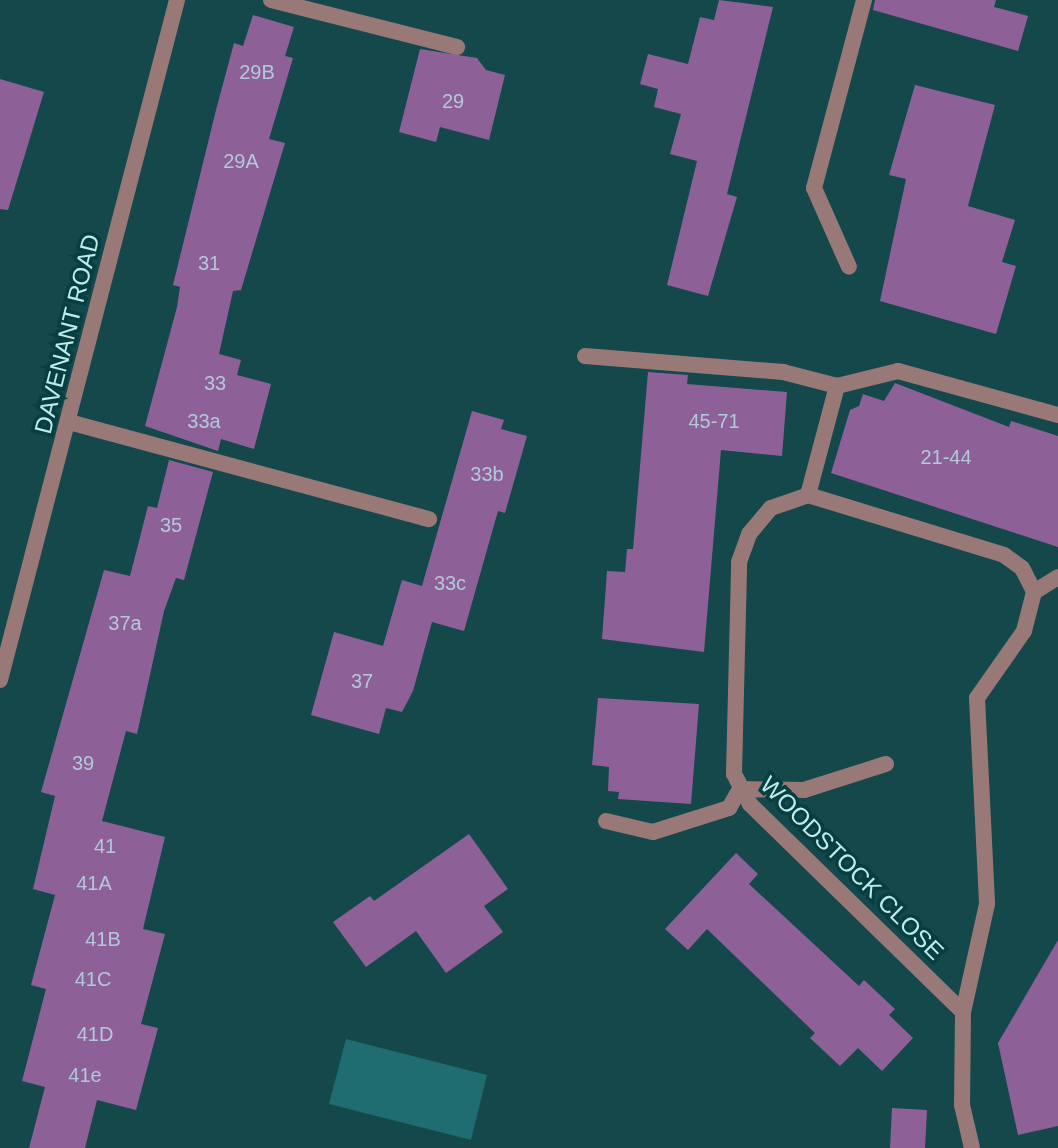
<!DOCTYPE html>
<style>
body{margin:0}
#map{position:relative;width:1058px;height:1148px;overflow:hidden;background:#15484b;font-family:Arial,sans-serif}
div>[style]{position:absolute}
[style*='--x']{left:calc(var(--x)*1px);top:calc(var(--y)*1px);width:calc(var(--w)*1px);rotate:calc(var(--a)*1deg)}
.green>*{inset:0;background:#1f6d71}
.building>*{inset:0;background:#8d6198}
.service>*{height:16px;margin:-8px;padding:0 8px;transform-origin:8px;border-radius:8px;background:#987978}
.minor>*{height:16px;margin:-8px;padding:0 8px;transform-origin:8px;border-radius:8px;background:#987978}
span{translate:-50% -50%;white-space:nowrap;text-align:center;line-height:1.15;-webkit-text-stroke:7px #073e40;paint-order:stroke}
.number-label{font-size:20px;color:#b3c8d8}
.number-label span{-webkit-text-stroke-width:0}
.street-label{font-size:24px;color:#c0ebed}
</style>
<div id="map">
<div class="green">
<i style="clip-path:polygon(346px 1039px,487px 1075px,471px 1140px,329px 1104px)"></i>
</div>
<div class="building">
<i style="clip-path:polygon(719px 0,773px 7px,727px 194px,737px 197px,708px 296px,667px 285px,697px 161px,670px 154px,681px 114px,654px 107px,658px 89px,640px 84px,648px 54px,688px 64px,700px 17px,714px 20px)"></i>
<i style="clip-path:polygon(875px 0,996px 0,994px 7px,1028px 16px,1018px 51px,873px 10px)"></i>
<i style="clip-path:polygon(253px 15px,294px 27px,285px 56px,293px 58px,269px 139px,285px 143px,241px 290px,233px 291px,219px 354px,241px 360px,237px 375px,271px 384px,254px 449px,221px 439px,218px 451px,145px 426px,177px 307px,180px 287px,173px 285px,216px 110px,234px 43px,243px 46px)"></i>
<i style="clip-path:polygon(420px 49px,477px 58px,486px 70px,505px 75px,489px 140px,440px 127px,436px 142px,399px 132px)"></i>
<i style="clip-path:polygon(0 79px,44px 92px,8px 210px,0 209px)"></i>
<i style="clip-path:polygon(915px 85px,995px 105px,968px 206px,1015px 220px,1002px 262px,1016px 266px,996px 334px,880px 301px,906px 179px,889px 175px)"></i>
<i style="clip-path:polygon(648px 372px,688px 375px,687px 384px,787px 392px,782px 456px,721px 450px,704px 652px,602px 639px,607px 571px,625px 572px,627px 549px,633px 549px)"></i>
<i style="clip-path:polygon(895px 383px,1009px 427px,1011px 421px,1058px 436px,1058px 547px,831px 473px,850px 410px,859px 406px,863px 394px,884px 401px)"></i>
<i style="clip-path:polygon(472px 411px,504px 420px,501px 429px,527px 436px,505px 513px,498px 511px,464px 631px,432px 622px,413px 691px,402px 712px,386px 708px,379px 734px,311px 715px,334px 632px,383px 646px,402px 580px,422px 586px)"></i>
<i style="clip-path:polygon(169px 460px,213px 472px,184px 580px,176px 578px,164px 611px,137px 734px,126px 731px,102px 821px,165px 837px,143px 929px,165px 934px,141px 1024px,158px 1028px,136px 1110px,97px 1100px,85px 1148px,29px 1148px,45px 1087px,22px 1081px,46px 989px,31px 985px,55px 895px,33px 889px,55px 796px,41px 792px,104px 570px,130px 576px,148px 506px,157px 508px)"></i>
<i style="clip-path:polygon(598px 698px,699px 704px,691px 804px,618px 799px,619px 792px,608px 791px,609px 767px,592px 765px)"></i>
<i style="clip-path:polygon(469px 834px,508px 889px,484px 906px,503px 932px,446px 973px,416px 931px,366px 967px,333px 922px,370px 896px,374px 901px)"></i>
<i style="clip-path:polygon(736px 853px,758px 874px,749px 884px,859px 986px,864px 980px,895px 1009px,889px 1015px,913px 1038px,882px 1071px,858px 1048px,840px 1066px,810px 1038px,815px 1033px,707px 929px,688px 950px,665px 929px)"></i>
<i style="clip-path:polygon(1058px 940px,1058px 1126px,1018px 1135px,998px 1043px)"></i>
<i style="clip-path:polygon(892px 1108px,927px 1110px,925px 1148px,890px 1148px)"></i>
</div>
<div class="service">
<i style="--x:271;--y:0;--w:192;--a:14.2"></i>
<i style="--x:814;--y:188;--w:86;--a:66.1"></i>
<i style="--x:585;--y:356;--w:199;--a:4.6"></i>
<i style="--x:783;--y:372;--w:56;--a:14.5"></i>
<i style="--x:837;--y:386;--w:63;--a:-13.8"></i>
<i style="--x:898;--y:371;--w:166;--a:15.4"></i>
<i style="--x:69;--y:422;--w:373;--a:15.1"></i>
<i style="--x:808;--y:495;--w:113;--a:-75.1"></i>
<i style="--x:1034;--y:592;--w:28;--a:-32"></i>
<i style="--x:606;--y:821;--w:48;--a:13.2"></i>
<i style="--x:653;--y:832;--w:80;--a:-17.5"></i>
<i style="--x:729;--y:808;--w:22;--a:-60"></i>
<i style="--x:740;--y:789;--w:64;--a:0.9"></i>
<i style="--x:804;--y:790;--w:86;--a:-17.6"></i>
</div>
<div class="minor">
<i style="--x:814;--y:188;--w:195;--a:-75.1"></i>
<i style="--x:0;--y:680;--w:703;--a:-75.41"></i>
<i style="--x:963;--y:1012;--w:298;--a:-135.7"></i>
<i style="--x:750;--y:804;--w:34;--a:-118"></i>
<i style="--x:734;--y:774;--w:212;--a:-88.6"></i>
<i style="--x:739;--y:562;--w:30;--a:-70"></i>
<i style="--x:749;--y:534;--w:34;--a:-50"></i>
<i style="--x:771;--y:508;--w:39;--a:-19"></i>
<i style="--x:808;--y:495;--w:205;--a:17"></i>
<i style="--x:1004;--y:555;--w:22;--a:36"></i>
<i style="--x:1022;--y:568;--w:27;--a:63"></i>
<i style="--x:1034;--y:592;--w:40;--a:104.4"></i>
<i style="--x:1024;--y:631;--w:82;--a:125"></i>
<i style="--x:977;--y:698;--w:206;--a:87.2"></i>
<i style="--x:987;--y:904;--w:111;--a:102.5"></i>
<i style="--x:963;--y:1012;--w:93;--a:90.6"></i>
<i style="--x:962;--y:1105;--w:44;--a:76.9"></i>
</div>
<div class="number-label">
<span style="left:257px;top:72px">29B</span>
<span style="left:453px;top:101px">29</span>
<span style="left:241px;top:161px">29A</span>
<span style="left:209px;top:263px">31</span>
<span style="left:215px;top:383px">33</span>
<span style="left:204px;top:421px">33a</span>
<span style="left:714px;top:421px">45-71</span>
<span style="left:946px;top:457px">21-44</span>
<span style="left:487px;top:474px">33b</span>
<span style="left:171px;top:525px">35</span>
<span style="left:450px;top:583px">33c</span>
<span style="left:125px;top:623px">37a</span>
<span style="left:362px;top:681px">37</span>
<span style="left:83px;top:763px">39</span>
<span style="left:105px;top:846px">41</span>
<span style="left:94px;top:883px">41A</span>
<span style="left:103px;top:939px">41B</span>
<span style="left:93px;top:979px">41C</span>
<span style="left:95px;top:1034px">41D</span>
<span style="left:85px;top:1075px">41e</span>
</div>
<div class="street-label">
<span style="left:67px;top:334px;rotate:-76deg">DAVENANT ROAD</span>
<span style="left:852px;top:868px;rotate:45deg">WOODSTOCK CLOSE</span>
</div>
</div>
